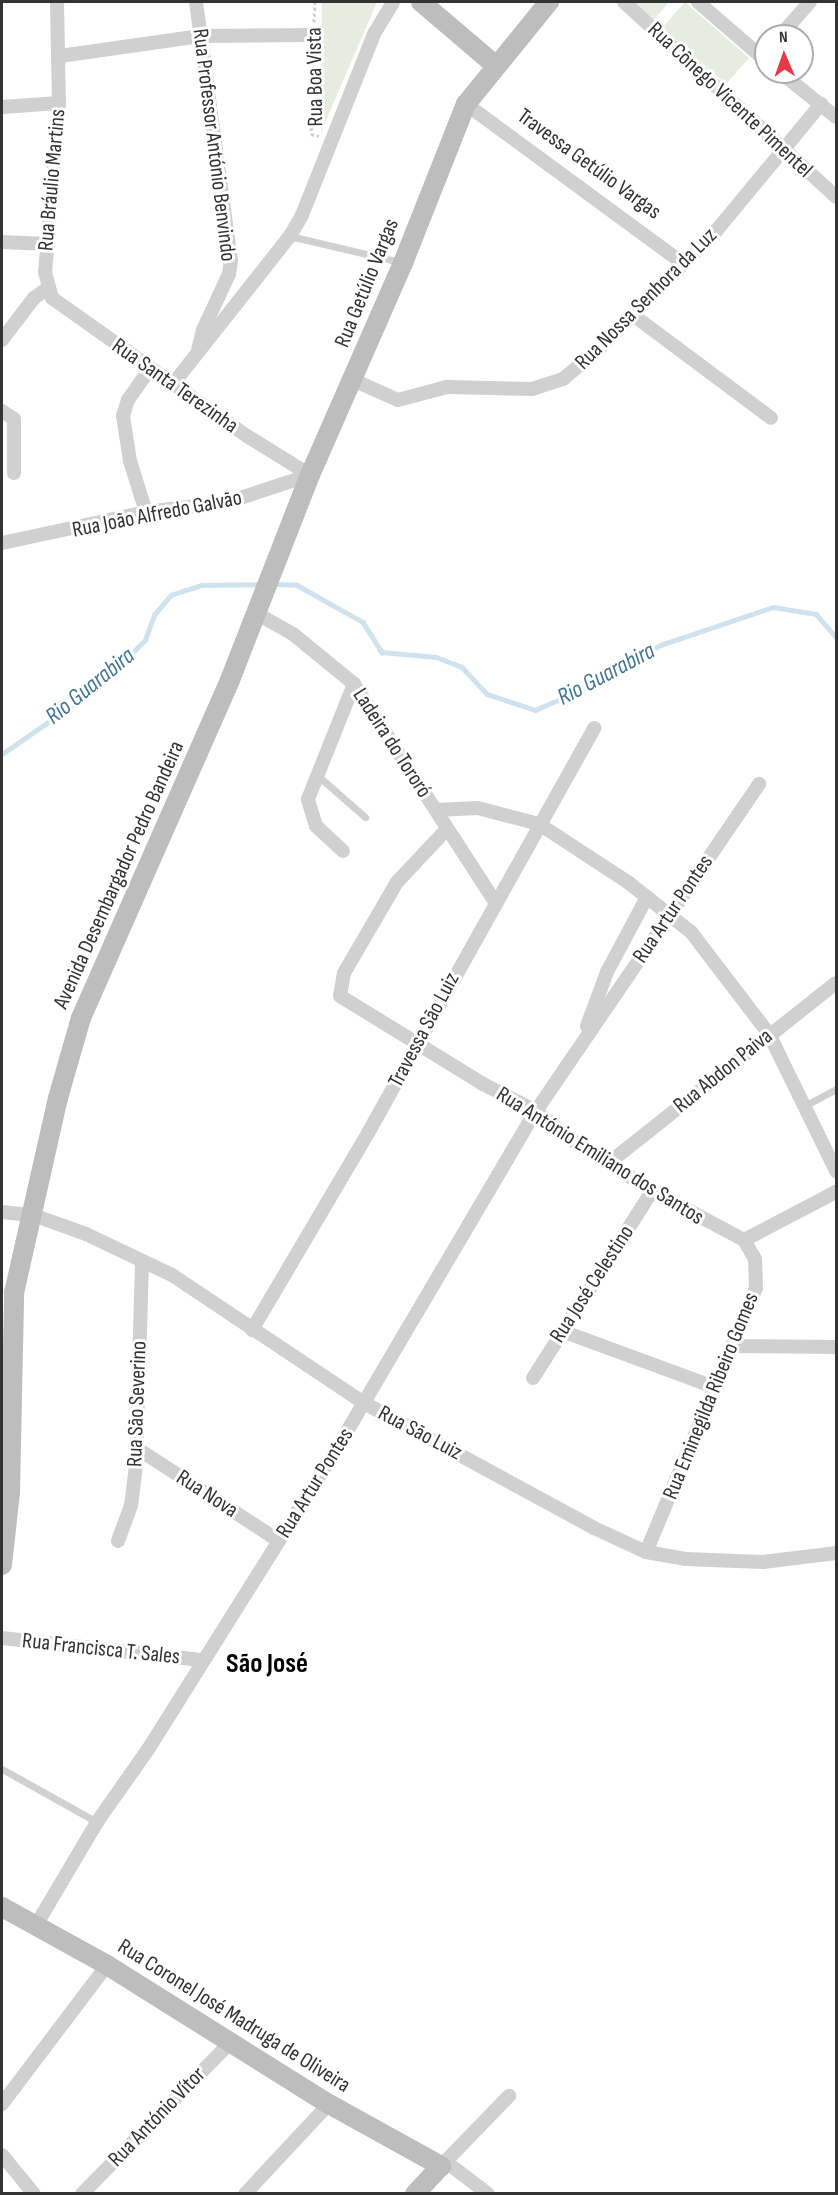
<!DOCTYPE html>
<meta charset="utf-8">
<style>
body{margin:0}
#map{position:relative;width:838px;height:2195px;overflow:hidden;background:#fff;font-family:"Sofia Sans Condensed",sans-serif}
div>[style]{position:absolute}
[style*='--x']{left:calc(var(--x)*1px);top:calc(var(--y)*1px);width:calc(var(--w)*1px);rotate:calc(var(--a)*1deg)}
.green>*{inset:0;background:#e6ecdf}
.stream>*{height:4.5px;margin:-2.25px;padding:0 2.25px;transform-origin:2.25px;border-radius:2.25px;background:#cfe2ee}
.path>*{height:3px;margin-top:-1.5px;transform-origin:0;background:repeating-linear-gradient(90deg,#cdcdcd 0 3px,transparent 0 6px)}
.lane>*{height:7px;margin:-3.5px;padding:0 3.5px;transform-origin:3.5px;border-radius:3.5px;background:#d0d0d0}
.street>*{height:14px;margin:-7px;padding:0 7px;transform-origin:7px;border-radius:7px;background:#d0d0d0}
.secondary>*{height:20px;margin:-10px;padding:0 10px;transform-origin:10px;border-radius:10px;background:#bdbdbd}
span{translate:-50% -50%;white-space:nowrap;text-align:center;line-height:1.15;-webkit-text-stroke:6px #fff;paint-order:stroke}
.street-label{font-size:22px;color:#333}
.water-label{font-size:24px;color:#3f7597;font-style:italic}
.district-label{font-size:28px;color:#000;font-weight:700}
.frame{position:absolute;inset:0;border:3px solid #333;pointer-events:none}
.north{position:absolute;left:754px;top:24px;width:60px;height:60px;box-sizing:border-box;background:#fff;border:2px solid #adadad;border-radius:50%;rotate:358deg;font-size:16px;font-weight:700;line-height:24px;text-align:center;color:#333}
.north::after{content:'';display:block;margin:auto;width:21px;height:27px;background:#e63946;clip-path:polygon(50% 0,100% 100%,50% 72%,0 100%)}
</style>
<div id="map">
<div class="green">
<i style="clip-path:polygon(322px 2px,377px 2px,321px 132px)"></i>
<i style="clip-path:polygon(632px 2px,669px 2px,654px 20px)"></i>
<i style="clip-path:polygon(685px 2px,749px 58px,726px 84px,662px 28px)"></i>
</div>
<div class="stream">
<i style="--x:274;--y:584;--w:23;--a:2"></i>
<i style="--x:297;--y:585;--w:76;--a:29.3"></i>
<i style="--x:363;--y:622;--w:36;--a:58"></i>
<i style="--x:382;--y:652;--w:54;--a:5.3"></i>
<i style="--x:436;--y:657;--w:28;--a:21"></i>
<i style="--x:462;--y:667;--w:37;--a:47"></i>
<i style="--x:487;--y:694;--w:51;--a:18.4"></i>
<i style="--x:535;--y:710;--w:77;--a:-23.6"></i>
<i style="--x:606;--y:679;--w:16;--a:-47"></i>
<i style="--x:617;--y:667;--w:49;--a:-26.6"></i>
<i style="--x:661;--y:645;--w:118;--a:-18.7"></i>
<i style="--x:773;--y:607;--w:44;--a:9.2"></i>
<i style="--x:816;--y:614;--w:30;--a:49"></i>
<i style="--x:2;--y:754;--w:91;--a:-34.7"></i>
<i style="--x:77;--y:702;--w:67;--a:-41.3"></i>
<i style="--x:127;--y:658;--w:25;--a:-45"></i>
<i style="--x:145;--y:640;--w:27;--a:-70"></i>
<i style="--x:154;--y:615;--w:26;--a:-50"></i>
<i style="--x:171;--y:595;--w:32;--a:-18"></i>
<i style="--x:201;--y:585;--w:61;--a:-0.9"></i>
</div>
<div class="path">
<i style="--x:314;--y:22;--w:20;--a:-87"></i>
<i style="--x:314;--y:50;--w:84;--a:92"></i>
<i style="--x:311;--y:134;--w:8;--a:14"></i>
</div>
<div class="lane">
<i style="--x:290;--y:236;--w:113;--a:13.3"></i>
<i style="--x:317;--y:775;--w:64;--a:41.2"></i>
<i style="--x:806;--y:1105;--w:34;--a:-28"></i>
<i style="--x:2;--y:1769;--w:109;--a:29.2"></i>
</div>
<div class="street">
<i style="--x:57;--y:2;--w:101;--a:88.9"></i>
<i style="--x:59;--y:103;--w:170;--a:94.7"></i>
<i style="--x:45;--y:272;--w:27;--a:75"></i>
<i style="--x:52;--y:298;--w:239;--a:35.3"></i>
<i style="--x:247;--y:436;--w:74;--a:31.8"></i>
<i style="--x:196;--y:2;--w:260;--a:82.3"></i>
<i style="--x:231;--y:260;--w:14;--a:98"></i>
<i style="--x:229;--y:274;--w:62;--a:114.9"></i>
<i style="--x:203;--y:330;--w:21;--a:104"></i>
<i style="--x:624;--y:2;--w:288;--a:42.6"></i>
<i style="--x:698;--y:2;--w:90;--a:40.9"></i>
<i style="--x:780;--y:36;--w:45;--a:-48.6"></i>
<i style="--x:60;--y:56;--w:142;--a:-8.1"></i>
<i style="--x:201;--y:36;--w:113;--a:-0.5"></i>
<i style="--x:780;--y:72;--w:72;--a:38.8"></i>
<i style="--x:466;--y:104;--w:270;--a:36.3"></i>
<i style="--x:2;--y:107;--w:57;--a:-4"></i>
<i style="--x:2;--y:242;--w:45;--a:2.5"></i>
<i style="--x:633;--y:315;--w:172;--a:36.7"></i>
<i style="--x:2;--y:340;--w:53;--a:-52.7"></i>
<i style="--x:34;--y:298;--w:16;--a:-35"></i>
<i style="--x:353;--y:380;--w:49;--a:24"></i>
<i style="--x:398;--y:400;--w:51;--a:-14.9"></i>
<i style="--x:447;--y:387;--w:85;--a:1.3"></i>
<i style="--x:532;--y:389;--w:33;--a:-18"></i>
<i style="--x:563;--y:379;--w:48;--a:-40"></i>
<i style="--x:600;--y:348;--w:165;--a:-45.2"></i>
<i style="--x:716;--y:231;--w:165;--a:-50.4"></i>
<i style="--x:173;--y:384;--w:189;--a:-51.7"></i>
<i style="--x:290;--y:236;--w:24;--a:-60"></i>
<i style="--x:302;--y:215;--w:195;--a:-68.3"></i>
<i style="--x:374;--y:34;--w:37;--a:-59"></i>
<i style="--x:2;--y:411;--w:14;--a:34"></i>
<i style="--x:14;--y:419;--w:54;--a:90"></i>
<i style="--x:146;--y:512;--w:53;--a:-107.4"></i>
<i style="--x:130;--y:461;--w:46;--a:-98.8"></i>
<i style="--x:123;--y:416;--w:17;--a:-73"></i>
<i style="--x:128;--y:400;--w:38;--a:-55"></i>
<i style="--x:2;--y:543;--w:147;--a:-12.1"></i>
<i style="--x:146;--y:512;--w:83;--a:-7"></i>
<i style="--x:228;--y:502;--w:86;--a:-18.2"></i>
<i style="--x:256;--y:613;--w:43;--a:29.6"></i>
<i style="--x:293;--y:634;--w:79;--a:39.3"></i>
<i style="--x:354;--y:684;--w:260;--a:57.1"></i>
<i style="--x:436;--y:810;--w:42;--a:-2.7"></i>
<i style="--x:478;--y:808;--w:63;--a:14.7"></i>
<i style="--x:539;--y:824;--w:108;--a:33.2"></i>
<i style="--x:629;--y:883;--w:79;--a:38.3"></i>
<i style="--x:691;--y:932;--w:128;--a:52.6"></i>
<i style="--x:769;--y:1034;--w:153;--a:63.9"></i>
<i style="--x:447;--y:829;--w:73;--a:133.3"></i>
<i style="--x:397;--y:882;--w:105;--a:120.2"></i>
<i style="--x:344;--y:973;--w:23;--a:100"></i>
<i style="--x:340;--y:996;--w:168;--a:31.6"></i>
<i style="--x:483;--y:1084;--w:59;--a:27"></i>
<i style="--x:536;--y:1111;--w:46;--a:38.9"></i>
<i style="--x:572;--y:1140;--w:95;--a:32.5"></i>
<i style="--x:652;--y:1191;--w:104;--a:28"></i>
<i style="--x:744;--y:1240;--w:22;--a:60"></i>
<i style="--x:755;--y:1259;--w:29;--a:88"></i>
<i style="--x:756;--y:1288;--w:286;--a:112.6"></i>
<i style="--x:343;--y:851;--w:37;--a:-137"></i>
<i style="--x:316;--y:826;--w:28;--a:-107"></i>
<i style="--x:308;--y:799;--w:124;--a:-68.2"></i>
<i style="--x:587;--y:1026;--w:58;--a:-69.7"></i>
<i style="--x:607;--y:972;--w:85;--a:-61.9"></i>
<i style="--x:610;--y:1162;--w:288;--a:-38.4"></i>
<i style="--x:2;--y:1212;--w:31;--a:6"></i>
<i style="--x:33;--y:1215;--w:56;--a:19.7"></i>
<i style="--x:86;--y:1234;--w:95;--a:25.5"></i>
<i style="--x:172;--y:1275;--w:231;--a:33.7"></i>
<i style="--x:364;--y:1403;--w:262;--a:28.5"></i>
<i style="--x:594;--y:1528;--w:57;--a:24.8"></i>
<i style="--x:646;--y:1552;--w:40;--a:10"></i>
<i style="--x:685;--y:1559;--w:78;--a:2.2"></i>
<i style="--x:763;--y:1562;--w:74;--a:-7"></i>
<i style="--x:744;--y:1240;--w:104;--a:-27.6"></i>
<i style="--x:252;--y:1330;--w:229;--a:-59.5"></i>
<i style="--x:368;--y:1133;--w:464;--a:-60.8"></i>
<i style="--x:562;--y:1331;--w:165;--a:20.2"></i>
<i style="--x:733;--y:1346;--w:103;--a:0.6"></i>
<i style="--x:533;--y:1378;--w:222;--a:-57.5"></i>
<i style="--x:135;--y:1447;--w:172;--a:33.1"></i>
<i style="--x:118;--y:1541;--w:37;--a:-70"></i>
<i style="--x:131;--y:1506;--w:40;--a:-82.9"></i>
<i style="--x:136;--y:1466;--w:202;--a:-88.3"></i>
<i style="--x:2;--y:1638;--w:200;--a:6.3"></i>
<i style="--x:35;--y:1927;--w:122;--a:-59.4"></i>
<i style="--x:97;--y:1822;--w:90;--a:-54.9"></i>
<i style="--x:149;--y:1748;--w:352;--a:-57.9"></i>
<i style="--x:336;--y:1450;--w:394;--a:-59.5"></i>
<i style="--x:536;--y:1111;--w:396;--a:-55.7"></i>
<i style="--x:2;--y:2104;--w:174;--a:-52.9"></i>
<i style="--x:2;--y:2155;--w:50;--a:50.6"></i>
<i style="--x:445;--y:2161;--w:54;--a:37.5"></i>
<i style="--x:441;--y:2166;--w:98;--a:-45.8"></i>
<i style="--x:82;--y:2194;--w:214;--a:-45.6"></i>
<i style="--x:245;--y:2194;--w:123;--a:-47"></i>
</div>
<div class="secondary">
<i style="--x:421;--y:2;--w:97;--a:40.4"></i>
<i style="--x:2;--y:1565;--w:73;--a:-83.7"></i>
<i style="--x:10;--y:1492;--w:199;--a:-88.8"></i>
<i style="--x:14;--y:1293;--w:200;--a:-77.3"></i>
<i style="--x:58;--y:1098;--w:83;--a:-74"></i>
<i style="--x:81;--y:1018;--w:369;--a:-66.2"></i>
<i style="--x:230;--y:680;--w:220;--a:-68.7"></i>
<i style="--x:310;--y:475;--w:232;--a:-66.3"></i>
<i style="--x:403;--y:263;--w:171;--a:-68.4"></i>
<i style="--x:466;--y:104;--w:132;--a:-50.9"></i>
<i style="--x:2;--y:1907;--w:120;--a:28.9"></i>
<i style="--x:107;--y:1965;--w:262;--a:32.1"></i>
<i style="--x:329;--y:2104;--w:128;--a:29"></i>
<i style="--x:441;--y:2166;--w:38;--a:133"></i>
</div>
<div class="street-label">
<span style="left:315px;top:77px;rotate:-91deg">Rua Boa Vista</span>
<span style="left:730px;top:100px;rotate:43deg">Rua Cônego Vicente Pimentel</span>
<span style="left:214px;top:145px;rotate:83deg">Rua Professor António Benvindo</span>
<span style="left:589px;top:164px;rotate:36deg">Travessa Getúlio Vargas</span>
<span style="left:52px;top:180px;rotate:-85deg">Rua Bráulio Martins</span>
<span style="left:367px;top:283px;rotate:-68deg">Rua Getúlio Vargas</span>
<span style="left:646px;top:299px;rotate:-45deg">Rua Nossa Senhora da Luz</span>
<span style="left:175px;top:386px;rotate:35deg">Rua Santa Terezinha</span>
<span style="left:157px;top:514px;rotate:-11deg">Rua João Alfredo Galvão</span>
<span style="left:392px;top:743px;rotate:57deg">Ladeira do Tororó</span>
<span style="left:119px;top:875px;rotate:-66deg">Avenida Desembargador Pedro Bandeira</span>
<span style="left:673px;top:909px;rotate:-56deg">Rua Artur Pontes</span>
<span style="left:424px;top:1030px;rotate:-62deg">Travessa São Luiz</span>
<span style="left:723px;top:1071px;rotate:-39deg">Rua Abdon Paiva</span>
<span style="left:600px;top:1156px;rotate:32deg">Rua António Emiliano dos Santos</span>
<span style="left:592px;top:1284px;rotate:-57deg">Rua José Celestino</span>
<span style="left:711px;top:1396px;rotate:-68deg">Rua Eminegilda Ribeiro Gomes</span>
<span style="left:137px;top:1404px;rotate:-88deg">Rua São Severino</span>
<span style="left:420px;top:1433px;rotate:28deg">Rua São Luiz</span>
<span style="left:315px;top:1483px;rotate:-58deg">Rua Artur Pontes</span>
<span style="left:207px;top:1494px;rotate:33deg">Rua Nova</span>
<span style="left:101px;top:1649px;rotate:6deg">Rua Francisca T. Sales</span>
<span style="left:234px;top:2016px;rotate:32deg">Rua Coronel José Madruga de Oliveira</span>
<span style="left:157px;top:2117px;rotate:-46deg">Rua António Vítor</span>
</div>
<div class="water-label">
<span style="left:606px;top:674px;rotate:-28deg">Rio Guarabira</span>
<span style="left:90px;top:686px;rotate:-39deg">Rio Guarabira</span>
</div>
<div class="district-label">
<span style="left:267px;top:1664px">São José</span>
</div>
<div class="frame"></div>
<div class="north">N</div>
</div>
